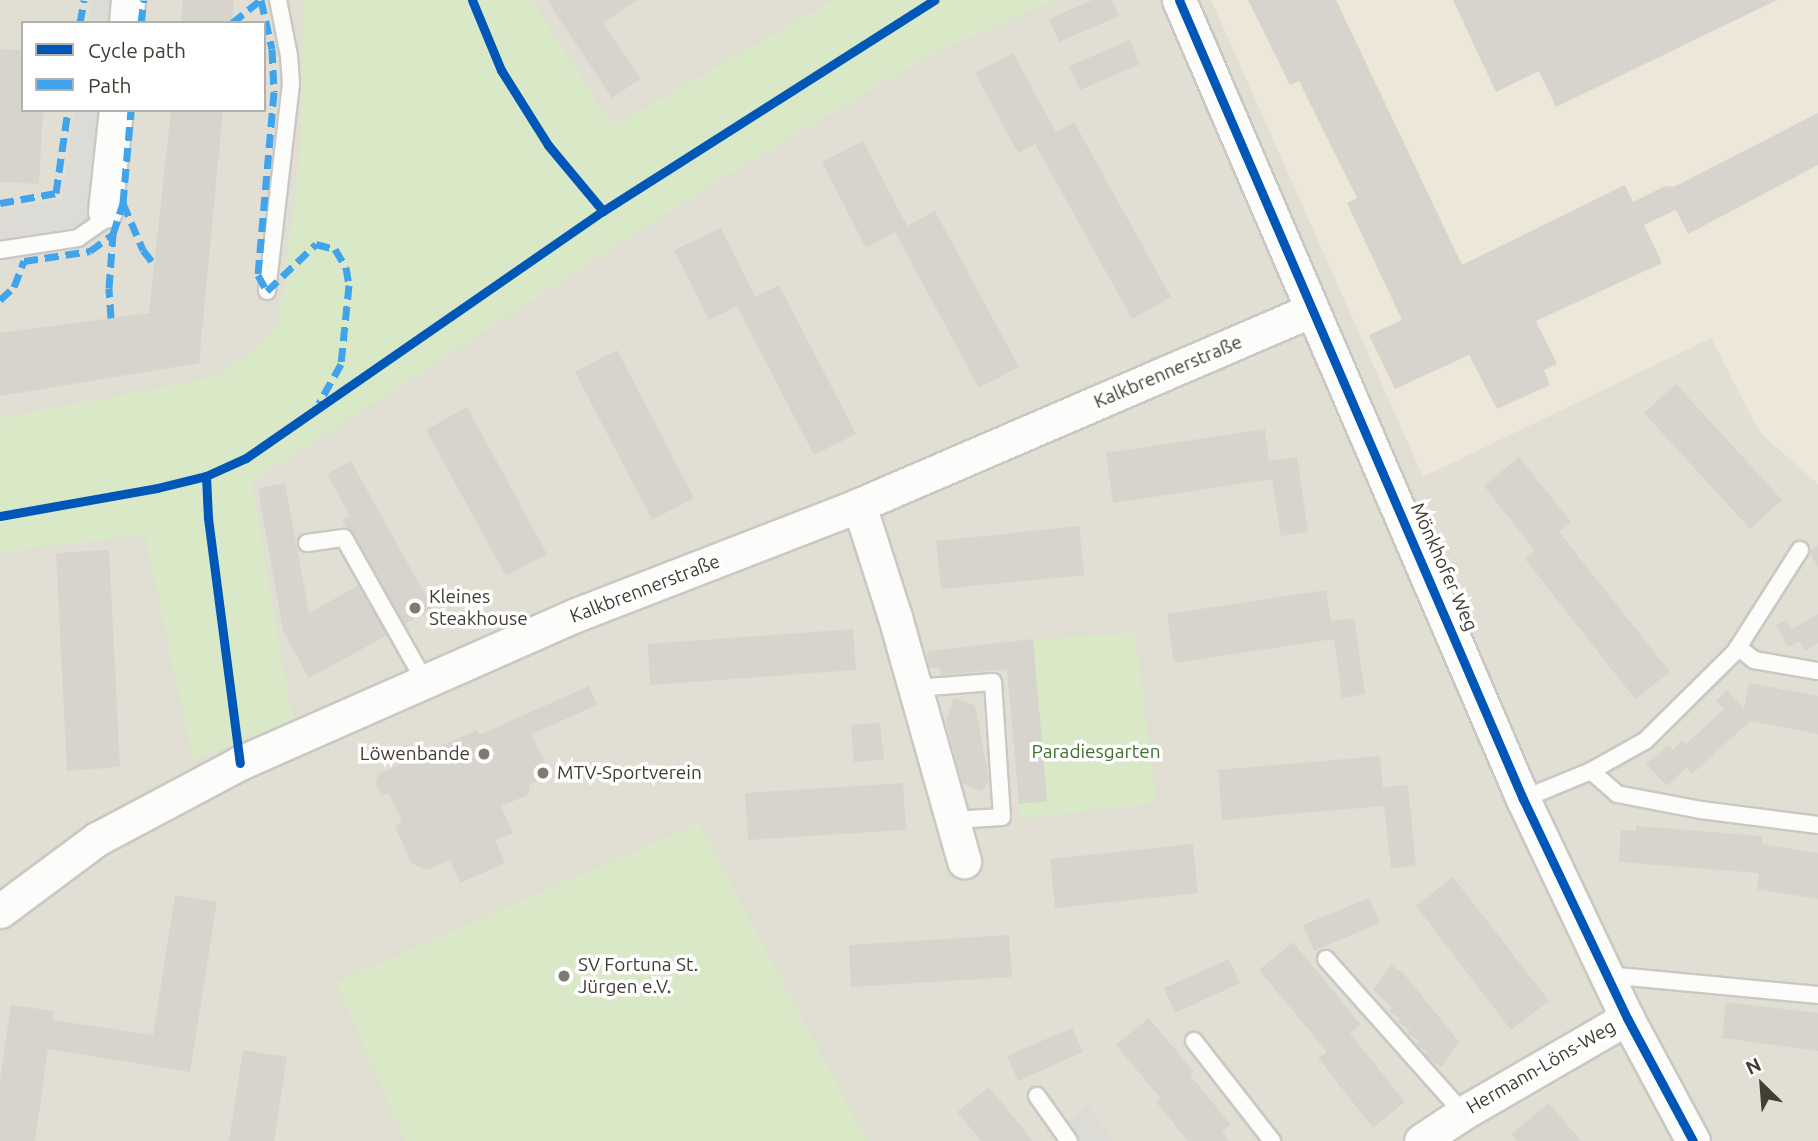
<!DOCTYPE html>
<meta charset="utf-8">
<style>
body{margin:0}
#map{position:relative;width:1818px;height:1141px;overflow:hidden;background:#eeece6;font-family:Ubuntu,sans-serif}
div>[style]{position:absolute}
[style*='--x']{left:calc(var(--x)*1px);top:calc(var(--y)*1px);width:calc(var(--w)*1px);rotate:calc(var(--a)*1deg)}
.residential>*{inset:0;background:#e1ded3}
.education>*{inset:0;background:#ece7d8}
.green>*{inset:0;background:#d9e8c6}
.parking>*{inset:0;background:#dddbd6}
.building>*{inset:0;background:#d7d4ce}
.roads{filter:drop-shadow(2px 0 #cac8c2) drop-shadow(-2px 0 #cac8c2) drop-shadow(0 2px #cac8c2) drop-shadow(0 -2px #cac8c2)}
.service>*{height:16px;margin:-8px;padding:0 8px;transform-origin:8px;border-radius:8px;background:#fcfcfb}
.minor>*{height:33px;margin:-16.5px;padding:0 16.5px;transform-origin:16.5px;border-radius:16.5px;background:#fcfcfb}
.quiet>*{height:7px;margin-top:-3.5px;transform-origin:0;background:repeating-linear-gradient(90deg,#3fa4eb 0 14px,transparent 0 21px)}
.cycleway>*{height:9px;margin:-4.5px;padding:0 4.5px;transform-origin:4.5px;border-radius:4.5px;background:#0057b8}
.dots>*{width:19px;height:19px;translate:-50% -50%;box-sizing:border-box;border:4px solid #fff;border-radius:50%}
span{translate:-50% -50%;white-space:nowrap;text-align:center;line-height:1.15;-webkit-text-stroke:7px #fff;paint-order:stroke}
.street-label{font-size:19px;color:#423d33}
.poi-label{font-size:19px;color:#423d33}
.left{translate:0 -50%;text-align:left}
.right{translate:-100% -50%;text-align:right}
.park-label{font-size:19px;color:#407129}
.legend{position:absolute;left:21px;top:21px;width:245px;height:91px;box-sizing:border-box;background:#fff;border:2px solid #b3b1ad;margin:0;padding:9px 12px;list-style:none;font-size:21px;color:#423d33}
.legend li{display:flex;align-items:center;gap:14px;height:35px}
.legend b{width:35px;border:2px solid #b3b1ad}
.north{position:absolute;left:1727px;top:1050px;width:70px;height:70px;-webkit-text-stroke:5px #fff;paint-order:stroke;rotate:335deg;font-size:19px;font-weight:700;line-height:28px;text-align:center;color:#423d33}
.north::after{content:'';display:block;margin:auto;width:24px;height:32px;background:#423d33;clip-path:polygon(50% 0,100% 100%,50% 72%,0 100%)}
</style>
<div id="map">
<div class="residential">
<i style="clip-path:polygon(evenodd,0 0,1818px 0,1818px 1141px,0 1141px,0 0,23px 23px,264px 23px,264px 110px,23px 110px,23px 23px)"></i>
</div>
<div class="education">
<i style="clip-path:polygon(1211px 0,1818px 0,1818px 484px,1760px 433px,1711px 338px,1423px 477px)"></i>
</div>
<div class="green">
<i style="clip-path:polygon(303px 0,531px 0,613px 126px,833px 0,1056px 0,934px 53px,709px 186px,252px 482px,282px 661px,294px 719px,193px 760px,145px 535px,0 552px,0 418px,216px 377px,255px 349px,279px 322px,300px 154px)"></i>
<i style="clip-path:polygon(1135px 633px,1157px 803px,1019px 819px,1019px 804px,1047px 801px,1033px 639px)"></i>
<i style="clip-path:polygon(699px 823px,867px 1141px,405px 1141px,336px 982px)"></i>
</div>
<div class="parking">
<i style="clip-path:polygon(92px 0,120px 0,118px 23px,88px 23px)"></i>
<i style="clip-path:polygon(75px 110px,107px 110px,93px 216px,75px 227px,0 239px,0 210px,62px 199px)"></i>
<i style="clip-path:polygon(1088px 1106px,1114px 1141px,1080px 1141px,1067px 1123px)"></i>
</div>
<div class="building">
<i style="clip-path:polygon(183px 0,234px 0,232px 23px,181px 23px)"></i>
<i style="clip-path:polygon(547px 0,637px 0,603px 23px,641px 79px,612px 98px)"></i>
<i style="clip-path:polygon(1092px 0,1112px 0,1119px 16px,1059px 42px,1049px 19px)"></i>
<i style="clip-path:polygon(1248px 0,1336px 0,1462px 265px,1625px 185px,1633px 202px,1665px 186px,1674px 187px,1818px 113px,1818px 165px,1688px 234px,1676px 210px,1644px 225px,1662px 263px,1536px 321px,1557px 364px,1544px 370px,1550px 385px,1497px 409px,1469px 355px,1395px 389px,1369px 335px,1402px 320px,1347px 203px,1357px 198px,1299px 81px,1290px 85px)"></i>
<i style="clip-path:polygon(1453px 0,1777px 0,1556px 107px,1539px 71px,1496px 92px)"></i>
<i style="clip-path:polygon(1130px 40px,1140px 64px,1080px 90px,1069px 66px)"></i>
<i style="clip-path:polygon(0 49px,23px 50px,23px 110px,43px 110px,39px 184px,0 182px)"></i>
<i style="clip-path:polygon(1013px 53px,1056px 132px,1074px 122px,1171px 297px,1132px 319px,1035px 144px,1018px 153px,975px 73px)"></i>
<i style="clip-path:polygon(171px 110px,223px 110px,199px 363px,0 396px,0 333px,149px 313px)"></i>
<i style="clip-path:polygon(863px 141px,907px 226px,935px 211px,1019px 367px,979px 388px,895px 232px,866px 248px,822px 162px)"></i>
<i style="clip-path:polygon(721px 228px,755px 297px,779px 285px,856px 434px,814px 455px,737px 306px,709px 320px,674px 250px)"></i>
<i style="clip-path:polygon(617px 350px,694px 498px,652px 520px,575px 372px)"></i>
<i style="clip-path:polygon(1676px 384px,1782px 500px,1750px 529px,1644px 413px)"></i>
<i style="clip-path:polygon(467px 407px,547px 554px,506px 576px,426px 430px)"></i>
<i style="clip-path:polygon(1265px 429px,1269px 461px,1297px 457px,1308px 532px,1281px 536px,1272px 479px,1113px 503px,1106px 453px)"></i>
<i style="clip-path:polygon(1519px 457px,1571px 522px,1559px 532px,1670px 672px,1635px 699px,1525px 559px,1535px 551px,1484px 486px)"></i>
<i style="clip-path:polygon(351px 461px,433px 609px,401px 626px,342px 520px,350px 516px,327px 474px)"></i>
<i style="clip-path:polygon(285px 483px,309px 613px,363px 583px,391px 633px,309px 678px,283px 631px,258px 488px)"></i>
<i style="clip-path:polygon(1079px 526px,1084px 575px,941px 589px,936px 541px)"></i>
<i style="clip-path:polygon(1818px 546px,1818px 567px,1809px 551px)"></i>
<i style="clip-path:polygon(109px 550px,120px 767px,67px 771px,56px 553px)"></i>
<i style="clip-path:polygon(1326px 590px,1331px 621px,1354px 618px,1365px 694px,1342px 698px,1334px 639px,1174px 663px,1167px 614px)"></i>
<i style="clip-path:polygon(1818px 614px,1818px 643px,1805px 651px,1799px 641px,1788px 647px,1776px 626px,1786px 620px,1792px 629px)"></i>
<i style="clip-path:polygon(853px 629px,856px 670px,650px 685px,648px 644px)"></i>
<i style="clip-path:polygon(1033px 639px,1047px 801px,1019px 804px,1007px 669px,941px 675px,940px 668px,928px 668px,927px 651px)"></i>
<i style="clip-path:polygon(1749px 683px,1818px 696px,1818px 734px,1750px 721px,1692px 774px,1687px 767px,1667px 786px,1646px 764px,1669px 745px,1673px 750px,1682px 740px,1686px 744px,1724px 709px,1716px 701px,1727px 690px,1744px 709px)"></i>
<i style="clip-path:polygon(589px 686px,597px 705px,532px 734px,550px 775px,530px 784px,528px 795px,501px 806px,513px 833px,495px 840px,505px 863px,460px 883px,450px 860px,428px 870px,412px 864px,395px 826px,402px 822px,389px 793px,381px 796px,376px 783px,378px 774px,477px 730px,479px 735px)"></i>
<i style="clip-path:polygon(954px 698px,975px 705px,989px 779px,982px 792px,962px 783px,946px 722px)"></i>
<i style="clip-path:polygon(880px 723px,884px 759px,854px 762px,851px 725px)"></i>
<i style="clip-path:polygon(1380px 756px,1383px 787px,1408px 785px,1416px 866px,1391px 868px,1384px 806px,1222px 820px,1218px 770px)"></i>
<i style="clip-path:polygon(903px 783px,906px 830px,748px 840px,745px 793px)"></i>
<i style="clip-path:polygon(1636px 826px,1762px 836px,1762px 844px,1818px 853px,1818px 899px,1757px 889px,1759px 873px,1619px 862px,1621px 830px,1636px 831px)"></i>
<i style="clip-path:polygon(1193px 844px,1198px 893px,1055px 908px,1050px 859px)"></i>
<i style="clip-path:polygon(1453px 877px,1549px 1001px,1511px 1030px,1416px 906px)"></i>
<i style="clip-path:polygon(175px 895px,217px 902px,190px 1072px,48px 1049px,35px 1141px,0 1141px,0 1079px,11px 1005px,54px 1011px,53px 1020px,153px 1035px)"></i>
<i style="clip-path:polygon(1369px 898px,1380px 923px,1314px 951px,1303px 925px)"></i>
<i style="clip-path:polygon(1009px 935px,1012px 977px,851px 987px,849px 945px)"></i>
<i style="clip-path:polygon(1293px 942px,1361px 1025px,1350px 1033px,1405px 1102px,1373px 1128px,1318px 1058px,1327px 1052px,1259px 970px)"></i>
<i style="clip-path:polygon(1229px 959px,1240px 983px,1175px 1013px,1164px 988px)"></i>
<i style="clip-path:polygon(1391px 965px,1404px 974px,1459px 1042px,1441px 1067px,1425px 1055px,1428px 1052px,1416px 1045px,1419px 1041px,1407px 1033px,1410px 1030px,1398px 1022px,1400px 1019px,1389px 1011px,1393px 1008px,1373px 990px)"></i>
<i style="clip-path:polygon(1726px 1002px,1818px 1013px,1818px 1051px,1722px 1038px)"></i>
<i style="clip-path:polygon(1149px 1018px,1193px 1071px,1190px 1075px,1231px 1125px,1222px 1132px,1229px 1141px,1188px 1141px,1156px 1102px,1160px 1098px,1116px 1045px)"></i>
<i style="clip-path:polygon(1072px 1028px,1083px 1052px,1018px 1081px,1007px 1056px)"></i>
<i style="clip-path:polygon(243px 1050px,287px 1057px,274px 1141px,229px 1141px)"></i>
<i style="clip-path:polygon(989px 1087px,1008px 1110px,1033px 1141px,981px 1141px,957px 1112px)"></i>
<i style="clip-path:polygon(1549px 1103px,1581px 1141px,1517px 1141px,1511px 1134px)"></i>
</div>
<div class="roads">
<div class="service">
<i style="--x:0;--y:250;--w:79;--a:-8.7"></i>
<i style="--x:78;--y:238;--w:28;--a:-35"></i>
<i style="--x:101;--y:222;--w:12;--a:-70"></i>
<i style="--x:267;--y:291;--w:208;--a:-83.4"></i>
<i style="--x:291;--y:84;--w:28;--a:-94"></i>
<i style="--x:289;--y:56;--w:57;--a:-101.1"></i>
<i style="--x:307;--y:543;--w:37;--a:-8"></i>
<i style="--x:344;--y:538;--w:165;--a:60.6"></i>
<i style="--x:1738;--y:647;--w:21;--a:39"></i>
<i style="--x:1754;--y:660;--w:65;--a:9.8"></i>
<i style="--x:916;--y:688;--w:77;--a:-4.5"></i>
<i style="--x:993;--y:682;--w:135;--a:86.2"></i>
<i style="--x:1002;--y:817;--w:49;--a:176.5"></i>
<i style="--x:1591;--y:771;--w:62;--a:-29.1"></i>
<i style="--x:1645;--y:741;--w:127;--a:-44.7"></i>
<i style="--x:1735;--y:652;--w:121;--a:-57.5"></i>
<i style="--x:1523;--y:799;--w:74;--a:-22.4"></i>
<i style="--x:1591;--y:771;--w:35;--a:41"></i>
<i style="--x:1617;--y:794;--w:86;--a:10.8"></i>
<i style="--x:1701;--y:810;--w:118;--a:7.3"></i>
<i style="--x:1326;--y:959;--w:206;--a:48.3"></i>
<i style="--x:1607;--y:975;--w:212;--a:5.4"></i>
<i style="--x:1194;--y:1041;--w:127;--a:52"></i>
<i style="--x:1037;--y:1096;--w:55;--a:54.6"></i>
</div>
<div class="minor">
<i style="--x:1179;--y:0;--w:870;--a:66.71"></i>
<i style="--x:1523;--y:799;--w:242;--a:64.6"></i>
<i style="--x:1627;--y:1018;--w:140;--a:61.8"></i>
<i style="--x:126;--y:23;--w:23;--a:-85"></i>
<i style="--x:105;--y:211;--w:102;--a:-83.8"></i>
<i style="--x:859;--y:505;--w:118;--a:72.2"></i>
<i style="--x:895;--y:617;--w:254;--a:74.2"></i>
<i style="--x:0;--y:911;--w:121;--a:-36.6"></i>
<i style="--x:97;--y:839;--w:162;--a:-28"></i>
<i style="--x:240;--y:763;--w:367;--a:-23.8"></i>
<i style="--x:576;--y:615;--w:304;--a:-21.2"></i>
<i style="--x:859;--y:505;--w:493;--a:-23.3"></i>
<i style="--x:1421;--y:1141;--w:50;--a:-33.7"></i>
<i style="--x:1463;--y:1113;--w:190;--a:-30.1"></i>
</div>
</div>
<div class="quiet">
<i style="--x:261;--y:0;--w:50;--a:77.3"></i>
<i style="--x:272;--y:49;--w:43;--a:87.3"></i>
<i style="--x:274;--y:92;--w:184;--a:95"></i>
<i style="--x:258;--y:275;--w:18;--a:61"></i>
<i style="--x:267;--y:291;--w:68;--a:-43.8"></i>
<i style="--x:316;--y:244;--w:20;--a:15"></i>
<i style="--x:335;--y:249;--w:21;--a:59"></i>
<i style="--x:346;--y:267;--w:18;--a:81"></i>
<i style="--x:349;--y:285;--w:79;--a:95.8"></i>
<i style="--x:341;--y:364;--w:45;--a:119.4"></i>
<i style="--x:80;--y:23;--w:23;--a:-80"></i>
<i style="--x:141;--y:23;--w:23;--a:-83"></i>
<i style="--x:232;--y:23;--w:36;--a:-39"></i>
<i style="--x:0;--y:203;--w:57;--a:-10.1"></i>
<i style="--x:56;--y:193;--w:84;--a:-81.8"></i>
<i style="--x:123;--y:203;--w:51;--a:66.9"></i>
<i style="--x:143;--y:250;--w:18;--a:52"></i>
<i style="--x:0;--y:300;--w:19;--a:-43"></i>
<i style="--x:14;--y:287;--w:28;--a:-69"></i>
<i style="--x:24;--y:261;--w:67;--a:-8.6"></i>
<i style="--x:90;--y:251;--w:29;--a:-36"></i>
<i style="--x:113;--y:234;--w:33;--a:-72"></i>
<i style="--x:123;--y:203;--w:93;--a:-85.1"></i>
<i style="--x:111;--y:318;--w:30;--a:-94"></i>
<i style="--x:109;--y:288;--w:54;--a:-85.8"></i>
</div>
<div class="cycleway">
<i style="--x:472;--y:0;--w:76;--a:67.5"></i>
<i style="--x:501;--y:70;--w:89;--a:57.9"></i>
<i style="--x:548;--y:145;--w:86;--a:50.2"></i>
<i style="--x:1179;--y:0;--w:870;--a:66.71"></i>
<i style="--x:1523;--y:799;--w:242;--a:64.6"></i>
<i style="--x:1627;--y:1018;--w:140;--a:61.8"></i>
<i style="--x:206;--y:476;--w:42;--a:87.3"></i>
<i style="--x:208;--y:518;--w:247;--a:82.6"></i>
<i style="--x:0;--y:516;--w:159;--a:-10.1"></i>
<i style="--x:157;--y:488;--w:50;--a:-13.8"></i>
<i style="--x:206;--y:476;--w:44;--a:-24.2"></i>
<i style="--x:246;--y:458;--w:434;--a:-34.7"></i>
<i style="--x:603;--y:211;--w:393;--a:-32.5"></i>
</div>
<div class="dots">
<i style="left:415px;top:608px;background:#7e7a72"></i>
<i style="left:484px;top:754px;background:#7e7a72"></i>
<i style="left:543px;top:773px;background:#7e7a72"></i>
<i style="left:564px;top:976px;background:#7e7a72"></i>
</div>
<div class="street-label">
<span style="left:1168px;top:372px;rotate:-23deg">Kalkbrennerstraße</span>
<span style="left:1444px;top:567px;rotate:66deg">Mönkhofer Weg</span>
<span style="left:645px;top:589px;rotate:-21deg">Kalkbrennerstraße</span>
<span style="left:1541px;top:1067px;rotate:-30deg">Hermann-Löns-Weg</span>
</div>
<div class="poi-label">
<span class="left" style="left:429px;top:608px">Kleines<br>Steakhouse</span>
<span class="right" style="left:470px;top:754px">Löwenbande</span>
<span class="left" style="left:557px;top:773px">MTV-Sportverein</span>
<span class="left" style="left:578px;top:976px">SV Fortuna St.<br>Jürgen e.V.</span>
</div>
<div class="park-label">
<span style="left:1096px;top:752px">Paradiesgarten</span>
</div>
<ul class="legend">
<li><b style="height:9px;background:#0057b8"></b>Cycle path</li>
<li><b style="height:9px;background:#3fa4eb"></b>Path</li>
</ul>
<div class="north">N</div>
</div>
